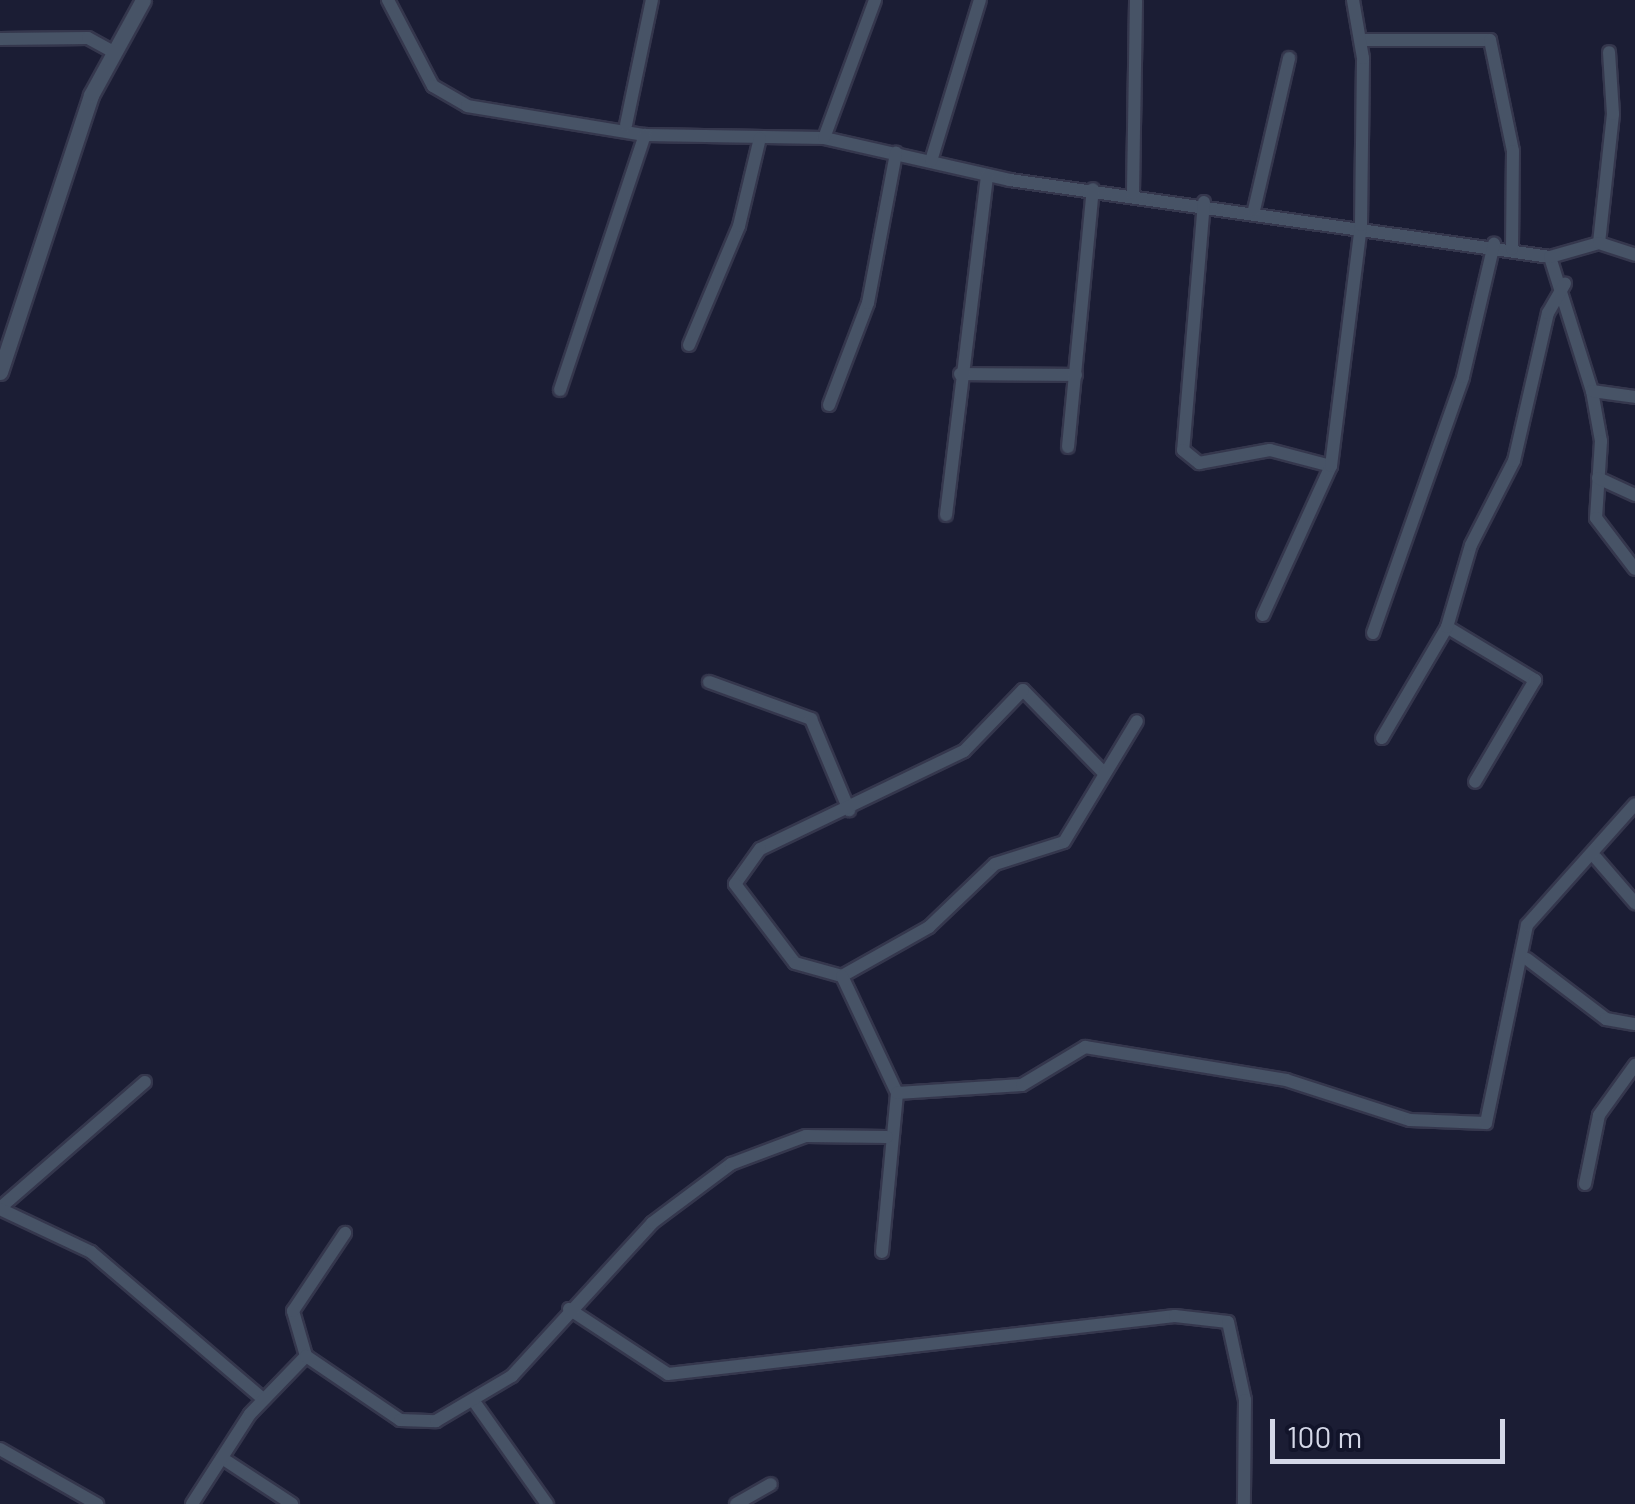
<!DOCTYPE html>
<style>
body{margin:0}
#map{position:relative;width:1635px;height:1504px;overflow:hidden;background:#1b1d34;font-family:Barlow,sans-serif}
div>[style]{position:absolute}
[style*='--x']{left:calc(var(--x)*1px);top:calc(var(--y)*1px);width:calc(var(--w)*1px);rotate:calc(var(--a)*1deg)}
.roads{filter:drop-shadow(2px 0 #35374d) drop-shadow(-2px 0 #35374d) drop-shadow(0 2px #35374d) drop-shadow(0 -2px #35374d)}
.minor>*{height:12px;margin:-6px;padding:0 6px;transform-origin:6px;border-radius:6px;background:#475366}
.tertiary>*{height:15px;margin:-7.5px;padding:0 7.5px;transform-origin:7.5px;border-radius:7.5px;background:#475366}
span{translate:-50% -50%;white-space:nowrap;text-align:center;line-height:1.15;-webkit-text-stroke:10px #12142a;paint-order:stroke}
.scale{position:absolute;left:1270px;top:1419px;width:235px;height:45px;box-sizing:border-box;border:5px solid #d4d7e7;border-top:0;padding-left:12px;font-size:30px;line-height:35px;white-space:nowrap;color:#d4d7e7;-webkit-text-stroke:8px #12142a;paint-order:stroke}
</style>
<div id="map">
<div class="roads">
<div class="minor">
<i style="--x:388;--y:0;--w:97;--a:62.4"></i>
<i style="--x:433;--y:86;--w:39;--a:30"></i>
<i style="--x:467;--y:106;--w:180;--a:9.3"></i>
<i style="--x:645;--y:135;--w:179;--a:1"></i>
<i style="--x:824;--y:138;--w:191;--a:12.7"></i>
<i style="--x:1010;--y:180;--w:545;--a:8.12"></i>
<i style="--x:1550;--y:257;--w:140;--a:72.6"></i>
<i style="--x:1592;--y:391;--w:51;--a:79.8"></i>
<i style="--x:1601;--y:441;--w:77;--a:93.7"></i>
<i style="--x:1596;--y:518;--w:64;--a:52.6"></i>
<i style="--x:0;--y:39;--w:88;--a:-0.7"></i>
<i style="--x:88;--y:38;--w:25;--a:29"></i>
<i style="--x:1360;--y:40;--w:130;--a:0"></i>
<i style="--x:1490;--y:40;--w:113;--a:78.3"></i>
<i style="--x:1513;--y:151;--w:98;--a:90.6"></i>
<i style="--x:626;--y:125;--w:128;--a:-78.3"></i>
<i style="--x:824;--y:138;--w:147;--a:-69.7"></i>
<i style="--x:931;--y:161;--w:168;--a:-73.1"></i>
<i style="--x:1133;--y:193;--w:193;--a:-89.1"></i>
<i style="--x:1204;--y:202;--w:249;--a:94.8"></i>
<i style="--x:1183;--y:450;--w:21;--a:39"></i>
<i style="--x:1199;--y:463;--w:72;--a:-10.4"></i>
<i style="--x:1270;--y:450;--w:63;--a:14.7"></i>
<i style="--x:1254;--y:210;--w:156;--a:-77"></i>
<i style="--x:1599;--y:243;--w:130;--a:-83.8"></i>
<i style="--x:1613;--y:114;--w:62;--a:-93.7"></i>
<i style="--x:1550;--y:257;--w:51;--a:-15.9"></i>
<i style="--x:1599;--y:243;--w:38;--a:18"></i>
<i style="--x:689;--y:345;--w:129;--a:-67.2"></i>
<i style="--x:739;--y:226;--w:90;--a:-76.6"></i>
<i style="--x:960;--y:374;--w:116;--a:0.5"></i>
<i style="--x:560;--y:390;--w:269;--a:-71.6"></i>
<i style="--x:1592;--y:391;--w:43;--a:7.9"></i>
<i style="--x:829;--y:405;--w:109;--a:-69.1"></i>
<i style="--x:868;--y:303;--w:153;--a:-79.4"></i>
<i style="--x:1068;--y:447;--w:259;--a:-84.5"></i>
<i style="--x:1598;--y:478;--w:41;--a:24.7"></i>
<i style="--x:946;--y:515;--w:342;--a:-83.1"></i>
<i style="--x:1263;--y:615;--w:164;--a:-65.5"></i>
<i style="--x:1331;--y:466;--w:243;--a:-82.9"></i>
<i style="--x:1361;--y:225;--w:167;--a:-89.3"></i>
<i style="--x:1363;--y:58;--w:59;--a:-99.8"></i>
<i style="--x:1447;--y:627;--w:103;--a:31.1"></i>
<i style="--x:1535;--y:680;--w:118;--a:120.5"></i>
<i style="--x:1373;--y:633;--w:271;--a:-70.6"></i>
<i style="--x:1463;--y:377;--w:137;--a:-76.9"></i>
<i style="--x:709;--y:682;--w:109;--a:19.9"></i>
<i style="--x:811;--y:719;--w:99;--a:67.3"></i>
<i style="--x:1382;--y:738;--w:129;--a:-59.6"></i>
<i style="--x:1447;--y:627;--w:85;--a:-73.7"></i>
<i style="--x:1471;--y:545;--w:94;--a:-62.9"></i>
<i style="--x:1514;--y:461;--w:152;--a:-77.1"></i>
<i style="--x:1548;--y:313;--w:34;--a:-60"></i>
<i style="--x:1104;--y:773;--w:116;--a:-134.3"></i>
<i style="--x:1023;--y:690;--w:85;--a:134"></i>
<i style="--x:964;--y:751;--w:226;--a:154.3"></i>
<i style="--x:760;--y:849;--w:43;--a:125.5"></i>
<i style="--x:735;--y:884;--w:99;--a:52.8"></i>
<i style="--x:795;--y:963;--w:49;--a:15.5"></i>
<i style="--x:842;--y:976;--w:100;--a:-29.4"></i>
<i style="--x:929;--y:927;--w:91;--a:-43.7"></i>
<i style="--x:995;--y:864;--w:72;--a:-17.7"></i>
<i style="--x:1064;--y:842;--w:141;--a:-58.9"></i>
<i style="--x:1596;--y:858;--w:60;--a:49.1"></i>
<i style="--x:1527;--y:959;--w:99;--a:37.2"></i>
<i style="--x:1606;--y:1019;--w:29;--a:10"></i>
<i style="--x:842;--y:976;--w:129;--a:64.8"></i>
<i style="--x:1585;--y:1184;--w:70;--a:-78.5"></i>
<i style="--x:1599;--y:1115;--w:62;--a:-54.2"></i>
<i style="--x:0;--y:1208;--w:192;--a:-41"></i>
<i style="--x:0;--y:1209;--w:101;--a:25.3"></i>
<i style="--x:91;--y:1252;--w:226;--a:40.5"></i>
<i style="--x:882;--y:1252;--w:160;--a:-84.6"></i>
<i style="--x:897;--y:1093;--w:125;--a:-3.7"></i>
<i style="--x:1022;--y:1085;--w:74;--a:-31.1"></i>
<i style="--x:1085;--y:1047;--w:204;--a:9.3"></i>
<i style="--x:1286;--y:1080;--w:130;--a:17.9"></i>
<i style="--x:1410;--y:1120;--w:76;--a:2.3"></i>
<i style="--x:1486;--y:1123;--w:202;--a:-78.3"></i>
<i style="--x:1527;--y:925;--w:162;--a:-48.2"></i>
<i style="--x:569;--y:1309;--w:118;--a:33.3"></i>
<i style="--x:668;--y:1374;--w:510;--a:-6.53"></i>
<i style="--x:1175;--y:1316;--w:53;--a:6.5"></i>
<i style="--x:1228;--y:1322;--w:80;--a:77.7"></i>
<i style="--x:1245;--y:1400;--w:104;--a:90.6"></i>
<i style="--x:306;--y:1356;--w:47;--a:-106.1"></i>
<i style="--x:293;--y:1311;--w:94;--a:-56.3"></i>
<i style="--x:473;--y:1400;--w:128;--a:54.6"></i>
<i style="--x:0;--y:1449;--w:112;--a:29.6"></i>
<i style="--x:222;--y:1458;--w:84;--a:33.3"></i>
<i style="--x:192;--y:1504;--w:107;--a:-57.2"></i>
<i style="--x:250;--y:1414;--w:81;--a:-46"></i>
<i style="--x:306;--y:1356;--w:114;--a:34.2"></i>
<i style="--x:400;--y:1420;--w:36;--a:2"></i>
<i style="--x:436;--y:1421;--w:88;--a:-30.6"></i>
<i style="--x:512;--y:1376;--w:207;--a:-47.5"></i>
<i style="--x:652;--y:1223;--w:99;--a:-36.8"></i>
<i style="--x:731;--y:1164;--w:80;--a:-20.5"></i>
<i style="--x:806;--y:1136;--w:81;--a:0.7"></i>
<i style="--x:736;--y:1504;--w:40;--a:-29.7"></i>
</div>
<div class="tertiary">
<i style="--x:0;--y:372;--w:292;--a:-71.8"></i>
<i style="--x:91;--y:95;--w:108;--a:-61.3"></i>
</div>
</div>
<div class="scale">100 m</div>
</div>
